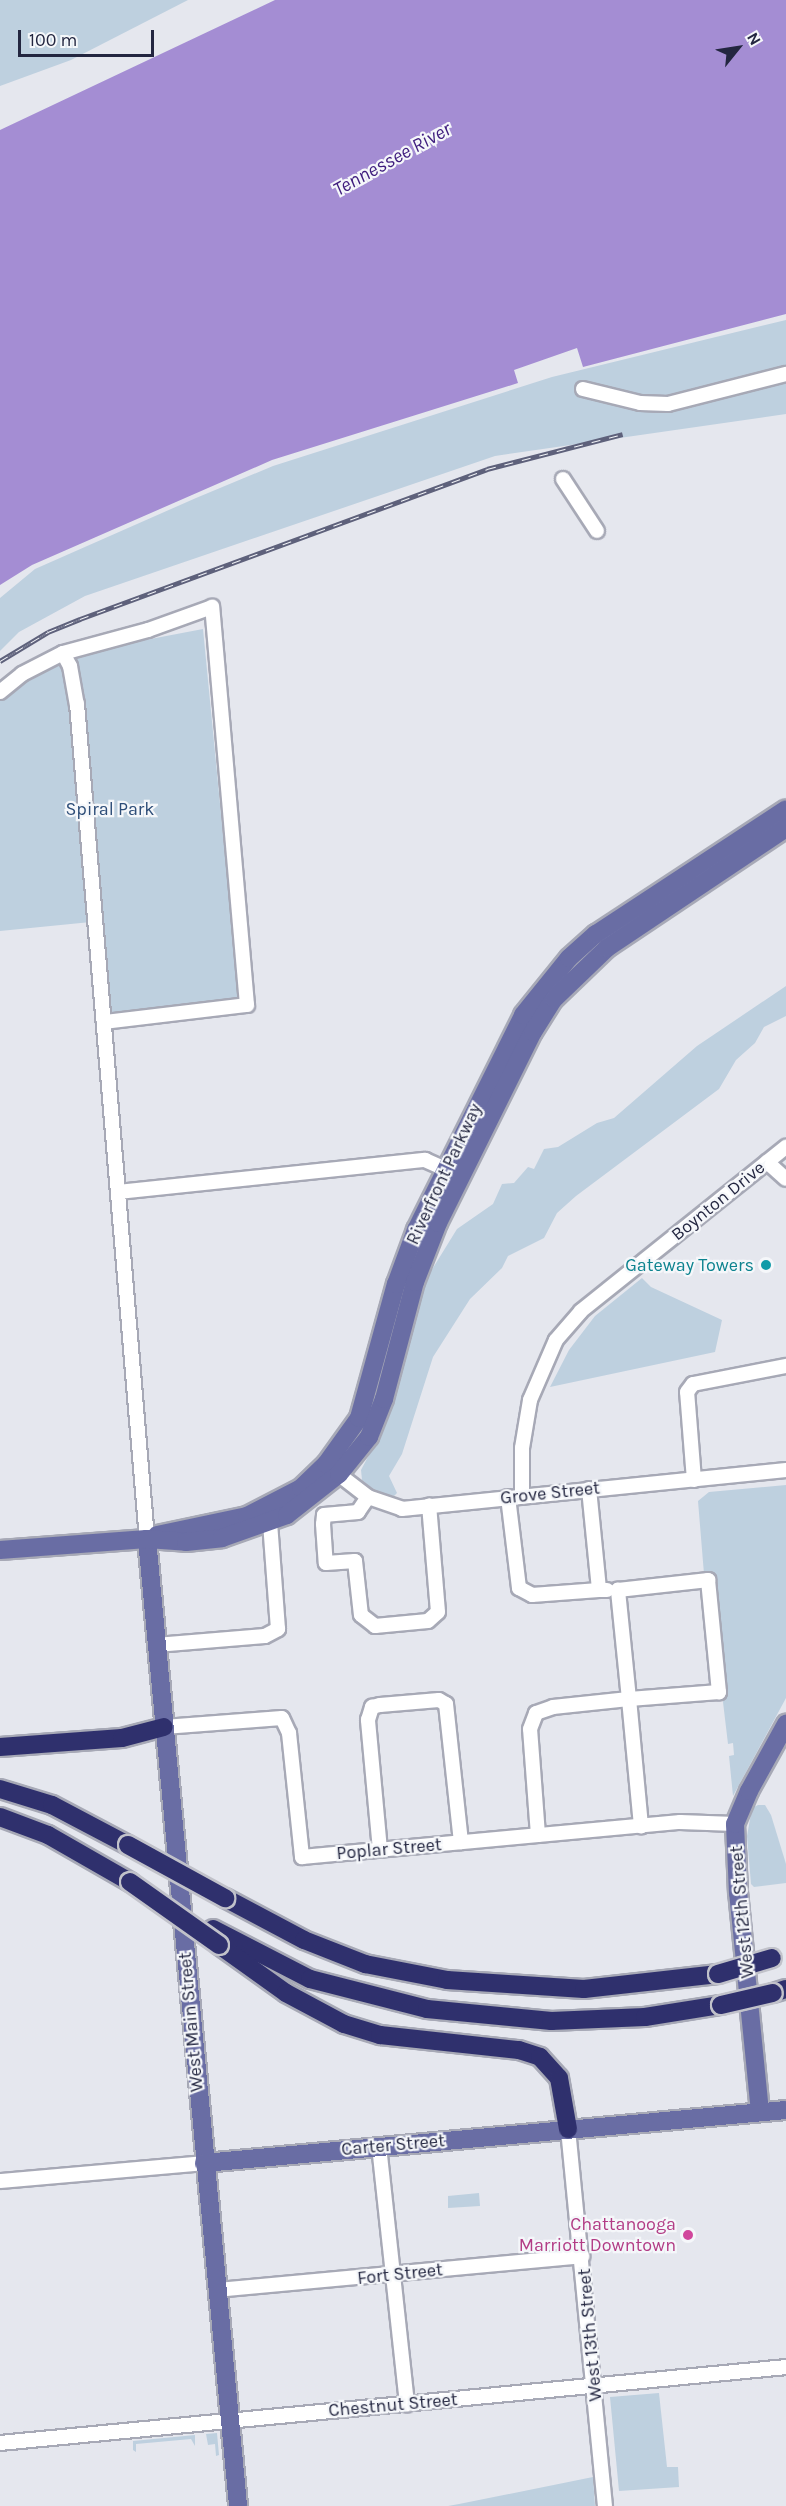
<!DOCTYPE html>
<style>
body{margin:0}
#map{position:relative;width:786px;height:2506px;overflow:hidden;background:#e5e7ee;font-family:Karla,sans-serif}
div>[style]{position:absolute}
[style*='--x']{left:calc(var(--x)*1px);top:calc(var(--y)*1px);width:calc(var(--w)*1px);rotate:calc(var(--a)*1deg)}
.green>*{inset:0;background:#bed0df}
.water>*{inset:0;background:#a48dd3}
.roads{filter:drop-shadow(2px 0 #a7a9b6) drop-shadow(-2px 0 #a7a9b6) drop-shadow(0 2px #a7a9b6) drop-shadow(0 -2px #a7a9b6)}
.minor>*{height:14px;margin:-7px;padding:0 7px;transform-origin:7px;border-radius:7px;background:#fff}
.major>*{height:18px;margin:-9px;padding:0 9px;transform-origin:9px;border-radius:9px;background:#696da4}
.highway>*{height:18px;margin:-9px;padding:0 9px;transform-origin:9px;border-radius:9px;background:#2f306d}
.rail>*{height:5px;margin-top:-2.5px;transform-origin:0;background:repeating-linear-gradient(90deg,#f5f7fa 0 9px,#5e617b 0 18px);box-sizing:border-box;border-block:2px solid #5e617b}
.bridges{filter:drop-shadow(2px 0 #c1c2ca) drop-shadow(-2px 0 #c1c2ca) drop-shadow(0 2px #c1c2ca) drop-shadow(0 -2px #c1c2ca)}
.highway-bridge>*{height:18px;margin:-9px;padding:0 9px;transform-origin:9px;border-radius:9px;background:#2f306d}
.dots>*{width:16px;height:16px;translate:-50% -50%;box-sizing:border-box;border:3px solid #f5f7fa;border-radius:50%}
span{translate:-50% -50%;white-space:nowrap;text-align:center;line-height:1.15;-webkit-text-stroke:4.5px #f5f7fa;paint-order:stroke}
.park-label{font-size:18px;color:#2d4d78}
.street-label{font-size:18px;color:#232640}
.culture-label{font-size:18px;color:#0d838f}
.right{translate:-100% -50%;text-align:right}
.hotel-label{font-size:18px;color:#b23c85}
.water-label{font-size:20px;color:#3e1c7d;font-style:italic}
.north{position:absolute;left:708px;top:18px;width:60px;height:60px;-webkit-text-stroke:4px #f5f7fa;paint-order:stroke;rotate:60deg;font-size:16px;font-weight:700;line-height:24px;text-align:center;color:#232640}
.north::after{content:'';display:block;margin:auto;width:21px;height:27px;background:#232640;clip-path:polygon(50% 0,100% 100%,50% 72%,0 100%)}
.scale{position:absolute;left:18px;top:30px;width:136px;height:27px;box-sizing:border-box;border:3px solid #232640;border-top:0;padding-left:8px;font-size:18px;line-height:21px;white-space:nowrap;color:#232640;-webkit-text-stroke:4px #f5f7fa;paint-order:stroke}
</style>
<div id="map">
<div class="green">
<i style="clip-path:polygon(0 0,188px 0,71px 60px,0 86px)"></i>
<i style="clip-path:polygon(786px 320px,786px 414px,495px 456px,85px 596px,19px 632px,0 651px,0 598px,35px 569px,196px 498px,273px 466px,552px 377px)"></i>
<i style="clip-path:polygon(203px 629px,239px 999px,110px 1017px,101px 921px,0 931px,0 698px,29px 678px,98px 649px)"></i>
<i style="clip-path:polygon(786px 986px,786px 1016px,764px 1027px,755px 1043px,736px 1060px,719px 1089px,576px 1196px,557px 1213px,544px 1238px,508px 1256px,502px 1268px,470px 1299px,433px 1357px,402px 1454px,389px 1476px,397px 1493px,394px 1496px,380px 1493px,370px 1487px,362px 1480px,361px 1470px,387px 1421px,428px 1276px,457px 1229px,493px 1204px,502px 1184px,514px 1183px,528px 1167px,534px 1169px,544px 1149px,558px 1147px,597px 1123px,614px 1118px,697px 1046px)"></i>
<i style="clip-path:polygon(642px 1278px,651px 1287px,722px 1320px,715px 1352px,550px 1387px,569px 1350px,595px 1316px)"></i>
<i style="clip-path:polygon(786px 1485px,786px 1698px,733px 1796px,729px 1756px,734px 1755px,733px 1743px,728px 1744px,723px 1702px,715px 1574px,704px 1574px,698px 1501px,709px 1492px)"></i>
<i style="clip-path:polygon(758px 1805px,765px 1805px,771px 1815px,786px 1864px,786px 1883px,754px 1887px,751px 1884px,747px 1836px,752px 1808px)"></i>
<i style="clip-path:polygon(479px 2193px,480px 2206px,448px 2208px,448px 2196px)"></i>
<i style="clip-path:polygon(659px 2393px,667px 2467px,678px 2467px,679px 2487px,619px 2491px,610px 2397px)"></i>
<i style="clip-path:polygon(217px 2433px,219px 2455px,216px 2456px,215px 2444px,208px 2445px,206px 2434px)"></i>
<i style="clip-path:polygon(195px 2435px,195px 2446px,191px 2439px,136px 2444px,136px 2452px,133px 2450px,133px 2441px)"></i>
<i style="clip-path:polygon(593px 2477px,595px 2506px,448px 2506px,459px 2504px)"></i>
</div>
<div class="water">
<i style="clip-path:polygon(275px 0,786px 0,786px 314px,583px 367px,577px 348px,514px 370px,518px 383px,272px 460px,32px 565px,0 585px,0 130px)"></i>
</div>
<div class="roads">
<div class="minor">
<i style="--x:583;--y:389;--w:59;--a:13.8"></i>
<i style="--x:640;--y:403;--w:28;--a:2"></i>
<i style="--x:668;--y:404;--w:122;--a:-14.3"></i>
<i style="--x:563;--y:479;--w:62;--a:56.8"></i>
<i style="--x:0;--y:692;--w:28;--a:-39"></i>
<i style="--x:22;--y:674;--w:46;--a:-27.1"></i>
<i style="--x:104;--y:1022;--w:144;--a:-6.8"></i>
<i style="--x:247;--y:1005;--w:400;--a:-95"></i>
<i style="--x:212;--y:607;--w:68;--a:160.2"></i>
<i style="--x:148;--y:630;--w:88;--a:164.9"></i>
<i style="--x:63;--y:653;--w:15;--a:62"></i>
<i style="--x:70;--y:666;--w:39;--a:80"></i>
<i style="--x:77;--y:704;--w:838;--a:85.21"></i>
<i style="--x:767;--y:1162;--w:25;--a:42"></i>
<i style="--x:118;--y:1192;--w:309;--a:-6"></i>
<i style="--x:425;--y:1160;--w:32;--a:24"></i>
<i style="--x:333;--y:1470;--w:44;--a:37.6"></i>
<i style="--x:368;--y:1497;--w:36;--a:19"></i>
<i style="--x:402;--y:1509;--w:386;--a:-5.8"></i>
<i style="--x:694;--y:1480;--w:88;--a:-94.5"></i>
<i style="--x:687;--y:1392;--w:10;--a:-53"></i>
<i style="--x:693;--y:1384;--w:95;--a:-11"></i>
<i style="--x:589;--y:1489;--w:101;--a:84.3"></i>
<i style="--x:599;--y:1590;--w:8;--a:0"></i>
<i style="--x:522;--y:1496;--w:48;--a:-90"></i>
<i style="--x:522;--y:1448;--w:49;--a:-80.5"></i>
<i style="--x:530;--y:1400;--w:65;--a:-66.6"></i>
<i style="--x:556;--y:1340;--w:38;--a:-49"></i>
<i style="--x:581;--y:1311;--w:263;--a:-38.7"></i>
<i style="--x:368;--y:1497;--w:18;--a:124"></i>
<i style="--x:358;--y:1512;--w:34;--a:175"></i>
<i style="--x:324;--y:1515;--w:9;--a:96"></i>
<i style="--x:323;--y:1524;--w:39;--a:86"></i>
<i style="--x:326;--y:1563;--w:29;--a:-4"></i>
<i style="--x:355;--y:1561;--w:54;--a:83.7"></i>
<i style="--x:361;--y:1615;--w:18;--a:38"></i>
<i style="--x:375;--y:1626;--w:53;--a:-5.4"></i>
<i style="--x:428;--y:1621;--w:13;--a:-42"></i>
<i style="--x:438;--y:1612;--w:107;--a:-94.8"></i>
<i style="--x:508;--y:1497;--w:92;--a:83.1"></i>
<i style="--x:519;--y:1588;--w:15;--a:28"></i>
<i style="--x:532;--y:1595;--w:67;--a:-4.3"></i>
<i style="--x:708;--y:1580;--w:113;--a:84.4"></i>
<i style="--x:719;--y:1692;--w:90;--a:175.6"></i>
<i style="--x:629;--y:1699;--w:110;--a:-95.8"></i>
<i style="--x:618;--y:1590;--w:91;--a:-6.3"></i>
<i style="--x:156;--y:1645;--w:109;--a:-4.7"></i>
<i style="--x:265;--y:1636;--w:15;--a:-28"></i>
<i style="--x:278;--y:1629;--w:107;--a:-94.3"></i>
<i style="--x:164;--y:1727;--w:118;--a:-4.4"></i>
<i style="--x:282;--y:1718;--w:17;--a:65"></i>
<i style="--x:289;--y:1733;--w:125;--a:84"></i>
<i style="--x:302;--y:1857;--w:380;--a:-5.3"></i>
<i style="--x:680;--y:1822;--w:55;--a:2.1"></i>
<i style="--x:538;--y:1835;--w:106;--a:-94.3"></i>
<i style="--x:530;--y:1729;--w:17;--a:-69"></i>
<i style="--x:536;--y:1713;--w:18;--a:-19"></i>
<i style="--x:553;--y:1707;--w:76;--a:-6"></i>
<i style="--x:629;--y:1699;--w:128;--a:84.6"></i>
<i style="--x:380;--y:1850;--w:131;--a:-95.3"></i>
<i style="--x:368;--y:1720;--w:14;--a:-73"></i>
<i style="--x:372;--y:1707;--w:8;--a:-14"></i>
<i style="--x:380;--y:1705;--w:59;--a:-4.8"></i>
<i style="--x:439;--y:1700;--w:8;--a:30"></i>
<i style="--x:446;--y:1704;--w:139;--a:83.8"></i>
<i style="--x:568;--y:2129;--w:379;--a:84.4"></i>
<i style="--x:379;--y:2146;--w:260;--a:83.8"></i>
<i style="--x:0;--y:2181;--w:205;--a:-5"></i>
<i style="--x:217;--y:2290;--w:367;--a:-5.3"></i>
<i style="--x:0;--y:2443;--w:790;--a:-5.52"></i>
</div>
<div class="major">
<i style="--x:157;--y:1535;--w:92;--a:-11.9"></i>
<i style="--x:247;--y:1516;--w:61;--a:-27.4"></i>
<i style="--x:301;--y:1488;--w:35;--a:-44"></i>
<i style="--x:326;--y:1464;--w:57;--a:-54.3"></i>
<i style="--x:359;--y:1418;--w:139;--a:-74.6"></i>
<i style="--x:396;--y:1284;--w:58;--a:-69.7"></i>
<i style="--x:416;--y:1230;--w:240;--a:-63.5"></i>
<i style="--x:523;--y:1015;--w:73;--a:-51.1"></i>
<i style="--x:569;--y:958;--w:36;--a:-42"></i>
<i style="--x:596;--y:934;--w:227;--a:-33.3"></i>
<i style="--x:147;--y:1539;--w:971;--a:84.62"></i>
<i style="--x:0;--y:1550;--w:147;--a:-4.3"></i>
<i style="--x:147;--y:1539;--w:39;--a:4"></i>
<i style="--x:186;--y:1542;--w:36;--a:-6"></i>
<i style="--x:222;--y:1538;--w:69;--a:-19.5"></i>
<i style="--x:287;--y:1515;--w:66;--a:-38.3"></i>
<i style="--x:339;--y:1474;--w:48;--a:-51"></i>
<i style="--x:369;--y:1437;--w:41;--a:-68.5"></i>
<i style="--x:384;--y:1399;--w:121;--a:-75.2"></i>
<i style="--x:415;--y:1282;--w:63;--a:-68.7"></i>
<i style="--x:438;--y:1223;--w:213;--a:-63.6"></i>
<i style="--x:533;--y:1032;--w:39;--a:-58"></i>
<i style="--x:554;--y:999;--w:74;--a:-43.9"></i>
<i style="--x:607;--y:948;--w:216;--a:-33.8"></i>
<i style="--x:760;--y:2112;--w:220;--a:-95.7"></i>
<i style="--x:738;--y:1893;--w:69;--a:-92.5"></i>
<i style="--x:735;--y:1824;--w:36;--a:-67"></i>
<i style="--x:749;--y:1791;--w:77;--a:-61.1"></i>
<i style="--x:204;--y:2163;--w:584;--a:-5.2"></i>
</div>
<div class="highway">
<i style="--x:0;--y:1747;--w:122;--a:-4.2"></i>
<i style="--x:122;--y:1738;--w:43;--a:-14.7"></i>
<i style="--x:0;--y:1789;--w:54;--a:17.1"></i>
<i style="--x:52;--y:1805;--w:86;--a:27.8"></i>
<i style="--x:0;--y:1817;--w:51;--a:20.6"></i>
<i style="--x:48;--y:1835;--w:95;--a:29.8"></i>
<i style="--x:225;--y:1898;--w:89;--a:28"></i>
<i style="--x:304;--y:1940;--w:66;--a:21.5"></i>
<i style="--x:365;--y:1964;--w:84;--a:11"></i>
<i style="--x:447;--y:1980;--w:137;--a:3.8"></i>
<i style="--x:584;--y:1989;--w:135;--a:-6.4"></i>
<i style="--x:213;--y:1929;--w:109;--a:27.3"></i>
<i style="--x:310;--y:1979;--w:121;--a:14.4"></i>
<i style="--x:427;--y:2009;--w:125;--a:5.5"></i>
<i style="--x:551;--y:2021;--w:94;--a:-2.4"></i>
<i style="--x:645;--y:2017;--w:77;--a:-9"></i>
<i style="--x:219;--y:1945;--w:82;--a:35.6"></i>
<i style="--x:286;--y:1993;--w:66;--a:28.1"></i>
<i style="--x:344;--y:2024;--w:38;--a:17"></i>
<i style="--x:380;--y:2035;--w:140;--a:6.2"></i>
<i style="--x:519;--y:2050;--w:22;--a:18"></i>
<i style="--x:540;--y:2057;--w:28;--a:48"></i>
<i style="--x:559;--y:2078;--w:52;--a:80"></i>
<i style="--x:773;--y:1993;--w:14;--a:-17"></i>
</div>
</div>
<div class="rail">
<i style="--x:0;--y:661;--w:56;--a:-31.1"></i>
<i style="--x:48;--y:632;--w:35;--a:-22"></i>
<i style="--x:80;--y:619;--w:434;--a:-20.2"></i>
<i style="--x:487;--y:469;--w:140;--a:-14.4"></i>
</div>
<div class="bridges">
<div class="highway-bridge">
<i style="--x:128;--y:1845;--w:111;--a:28.7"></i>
<i style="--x:130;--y:1882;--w:109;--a:35.3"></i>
<i style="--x:718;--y:1974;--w:56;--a:-16.5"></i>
<i style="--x:721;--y:2005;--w:53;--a:-13"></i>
</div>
</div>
<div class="dots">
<i style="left:766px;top:1265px;background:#0f9aa8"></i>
<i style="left:688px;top:2235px;background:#d1479c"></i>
</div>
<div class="park-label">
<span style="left:110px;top:809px">Spiral Park</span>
</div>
<div class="street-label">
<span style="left:444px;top:1174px;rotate:-65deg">Riverfront Parkway</span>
<span style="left:718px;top:1201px;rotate:-39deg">Boynton Drive</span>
<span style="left:550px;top:1493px;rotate:-6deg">Grove Street</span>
<span style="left:389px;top:1849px;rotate:-5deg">Poplar Street</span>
<span style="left:742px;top:1912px;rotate:-95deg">West 12th Street</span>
<span style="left:191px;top:2022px;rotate:-95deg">West Main Street</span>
<span style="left:393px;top:2145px;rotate:-5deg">Carter Street</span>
<span style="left:400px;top:2274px;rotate:-6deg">Fort Street</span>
<span style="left:590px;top:2335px;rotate:-95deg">West 13th Street</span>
<span style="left:393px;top:2405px;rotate:-5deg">Chestnut Street</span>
</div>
<div class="culture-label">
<span class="right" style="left:754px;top:1265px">Gateway Towers</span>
</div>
<div class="hotel-label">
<span class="right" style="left:676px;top:2235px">Chattanooga<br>Marriott Downtown</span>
</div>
<div class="water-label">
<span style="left:392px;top:159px;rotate:-29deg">Tennessee River</span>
</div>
<div class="north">N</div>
<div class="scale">100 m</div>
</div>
